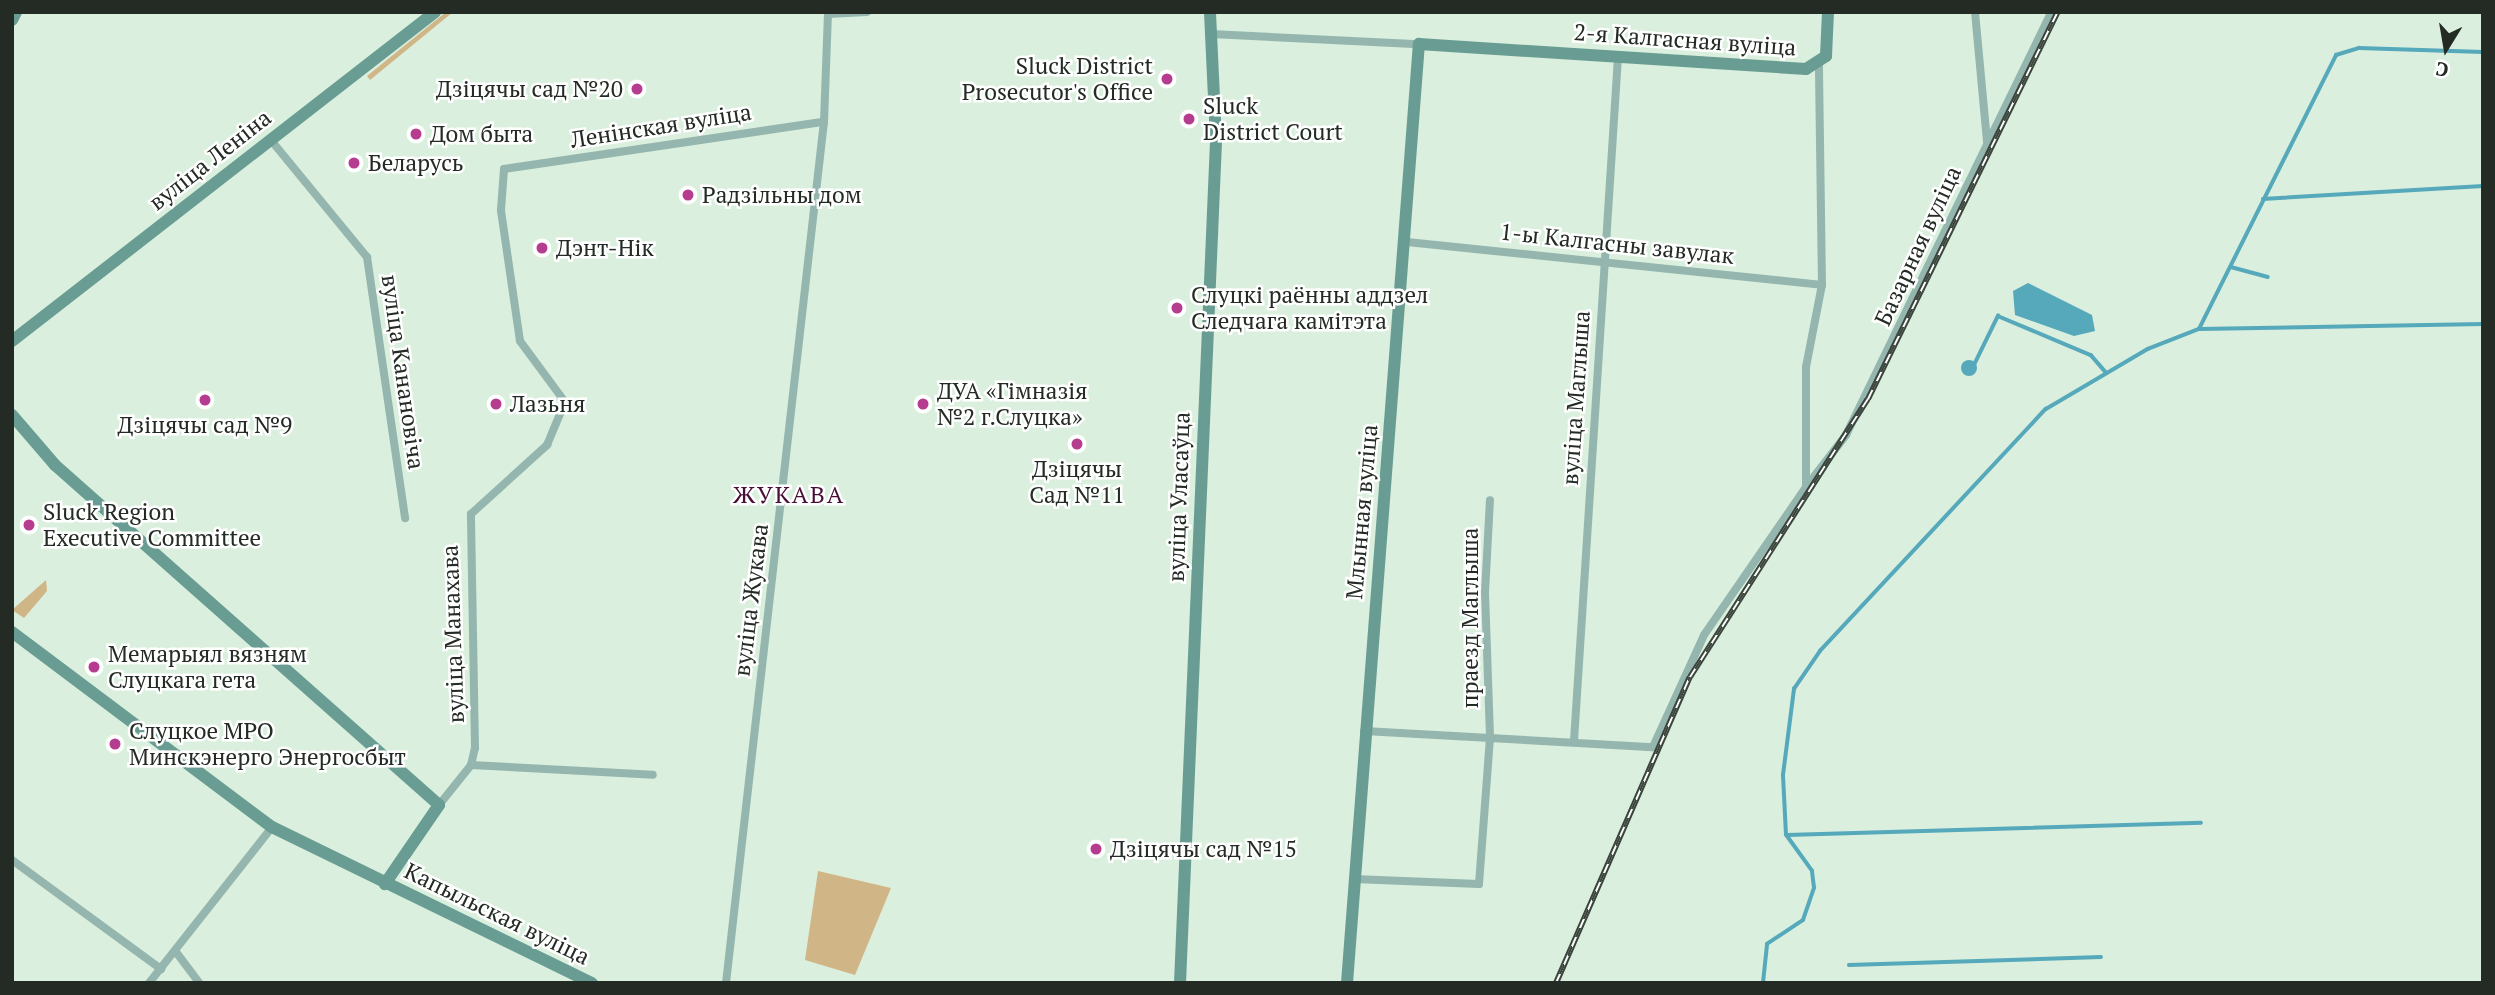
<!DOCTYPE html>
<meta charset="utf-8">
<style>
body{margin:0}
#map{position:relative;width:2495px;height:995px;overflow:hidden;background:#daefdd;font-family:"PT Serif",serif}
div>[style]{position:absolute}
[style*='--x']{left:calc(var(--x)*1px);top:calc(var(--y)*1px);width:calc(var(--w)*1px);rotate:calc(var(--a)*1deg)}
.green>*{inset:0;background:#d0b687}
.water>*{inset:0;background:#56a8bb}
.round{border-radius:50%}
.stream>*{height:3.5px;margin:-1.75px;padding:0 1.75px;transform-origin:1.75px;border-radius:1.75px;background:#56a8bb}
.street>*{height:8px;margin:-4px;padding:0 4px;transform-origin:4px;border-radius:4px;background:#94b6af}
.secondary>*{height:12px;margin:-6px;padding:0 6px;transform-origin:6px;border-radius:6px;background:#699d93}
.rail>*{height:6px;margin-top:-3px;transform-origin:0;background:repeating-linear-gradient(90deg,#fff 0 10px,#3b443c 0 20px);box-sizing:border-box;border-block:2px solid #3b443c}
.dots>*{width:19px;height:19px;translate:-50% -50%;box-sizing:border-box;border:4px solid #fff;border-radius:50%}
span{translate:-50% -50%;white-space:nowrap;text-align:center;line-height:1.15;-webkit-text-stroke:5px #fff;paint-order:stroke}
.street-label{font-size:23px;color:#232b24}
.poi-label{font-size:23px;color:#232b24}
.right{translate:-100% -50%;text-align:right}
.left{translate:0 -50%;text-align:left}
.neighbourhood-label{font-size:24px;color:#480e36;letter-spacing:2px}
.frame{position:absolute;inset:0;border:14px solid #232b24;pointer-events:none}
.north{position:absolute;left:2411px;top:14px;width:70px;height:70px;-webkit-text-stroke:5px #fff;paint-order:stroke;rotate:191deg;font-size:19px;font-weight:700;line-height:28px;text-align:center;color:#232b24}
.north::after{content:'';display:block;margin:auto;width:24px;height:32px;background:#232b24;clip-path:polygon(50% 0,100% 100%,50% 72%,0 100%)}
</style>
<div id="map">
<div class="green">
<i style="clip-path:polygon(446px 12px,453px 12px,370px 80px,367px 76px)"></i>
<i style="clip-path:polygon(46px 580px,47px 591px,24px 618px,12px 610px)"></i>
<i style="clip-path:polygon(818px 871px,891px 888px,855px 975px,805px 960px)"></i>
</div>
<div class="water">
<i style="clip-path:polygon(2028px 283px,2092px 315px,2095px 331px,2074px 336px,2015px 315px,2013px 291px)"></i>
<i class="round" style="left:1961px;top:360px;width:16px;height:16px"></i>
</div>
<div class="stream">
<i style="--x:2263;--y:199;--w:220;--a:-3.4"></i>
<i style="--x:2231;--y:267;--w:38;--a:15"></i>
<i style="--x:2199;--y:329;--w:306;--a:-63.4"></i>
<i style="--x:2336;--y:55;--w:24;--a:-17"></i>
<i style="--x:2359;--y:48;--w:124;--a:1.8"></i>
<i style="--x:1973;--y:367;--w:57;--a:-63.9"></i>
<i style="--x:1998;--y:316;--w:101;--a:22.8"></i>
<i style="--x:2091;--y:355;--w:23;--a:49"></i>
<i style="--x:1787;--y:835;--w:414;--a:-1.7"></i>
<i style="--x:1849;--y:965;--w:252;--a:-1.8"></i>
<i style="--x:1763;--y:983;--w:39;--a:-84"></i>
<i style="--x:1767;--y:944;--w:43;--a:-33.7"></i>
<i style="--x:1803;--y:920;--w:34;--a:-71"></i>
<i style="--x:1814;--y:888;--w:17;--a:-97"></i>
<i style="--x:1812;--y:871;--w:44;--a:-125.8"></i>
<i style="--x:1786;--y:835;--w:60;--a:-92.9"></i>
<i style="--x:1783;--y:775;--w:87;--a:-82.7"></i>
<i style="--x:1794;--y:689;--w:46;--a:-55.6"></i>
<i style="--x:1820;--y:651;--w:331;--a:-47"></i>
<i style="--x:2046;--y:409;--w:118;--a:-30.5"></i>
<i style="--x:2148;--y:349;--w:55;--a:-21.4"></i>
<i style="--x:2199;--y:329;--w:284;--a:-1"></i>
</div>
<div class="street">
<i style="--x:1975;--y:12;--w:131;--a:84.7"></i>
<i style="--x:828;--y:14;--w:39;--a:-3"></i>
<i style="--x:1211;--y:34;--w:208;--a:2.8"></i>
<i style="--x:270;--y:139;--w:153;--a:50.6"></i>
<i style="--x:367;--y:257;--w:264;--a:81.7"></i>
<i style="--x:1407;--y:242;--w:417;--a:5.9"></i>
<i style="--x:1806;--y:487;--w:66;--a:-52.4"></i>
<i style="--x:1846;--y:435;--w:470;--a:-64.1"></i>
<i style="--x:1364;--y:731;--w:289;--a:3.2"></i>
<i style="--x:1653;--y:747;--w:123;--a:-65.5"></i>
<i style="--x:1704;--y:635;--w:180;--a:-55.4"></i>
<i style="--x:1806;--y:487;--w:120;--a:-90"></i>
<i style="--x:1806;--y:367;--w:84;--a:-79"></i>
<i style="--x:1822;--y:285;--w:220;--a:-90.8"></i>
<i style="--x:1574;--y:741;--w:685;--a:-86.32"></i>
<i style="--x:471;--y:765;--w:182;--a:3.1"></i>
<i style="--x:439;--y:805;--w:51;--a:-51.3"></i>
<i style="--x:471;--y:765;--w:17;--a:-77"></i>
<i style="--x:475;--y:748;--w:234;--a:-91"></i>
<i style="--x:471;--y:514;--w:103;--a:-42.2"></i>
<i style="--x:547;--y:445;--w:47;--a:-67.3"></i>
<i style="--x:565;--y:402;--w:76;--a:-126.4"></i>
<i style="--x:520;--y:341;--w:132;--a:-98.3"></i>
<i style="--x:501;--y:210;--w:41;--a:-85.8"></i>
<i style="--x:504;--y:169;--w:323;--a:-8.4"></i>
<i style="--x:12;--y:860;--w:185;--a:36.2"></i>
<i style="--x:1354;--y:879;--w:125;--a:2.3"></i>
<i style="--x:1479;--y:884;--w:148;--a:-85.7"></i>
<i style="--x:1490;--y:736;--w:144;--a:-92"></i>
<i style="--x:1485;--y:592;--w:92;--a:-86.9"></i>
<i style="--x:176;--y:952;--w:39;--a:53"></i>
<i style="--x:149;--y:983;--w:199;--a:-51.7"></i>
<i style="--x:726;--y:983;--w:867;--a:-83.51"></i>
<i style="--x:824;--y:122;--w:110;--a:-87.9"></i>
</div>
<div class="secondary">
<i style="--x:12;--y:20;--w:9;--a:-63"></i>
<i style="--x:12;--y:341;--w:536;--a:-37.87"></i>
<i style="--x:12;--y:415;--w:66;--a:49.3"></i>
<i style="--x:55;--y:465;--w:513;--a:41.52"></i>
<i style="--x:439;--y:805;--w:96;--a:124.4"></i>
<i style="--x:12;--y:632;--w:325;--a:36.9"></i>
<i style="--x:272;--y:827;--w:356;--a:26"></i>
<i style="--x:1180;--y:983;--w:844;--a:-87.55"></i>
<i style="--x:1216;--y:140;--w:128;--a:-92.7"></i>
<i style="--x:1347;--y:983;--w:942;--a:-85.62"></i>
<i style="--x:1419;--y:44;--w:388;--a:3.7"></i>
<i style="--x:1806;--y:69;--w:24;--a:-33"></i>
<i style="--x:1826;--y:56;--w:44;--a:-87.4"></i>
</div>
<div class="rail">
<i style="--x:1556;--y:983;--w:334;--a:-66.4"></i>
<i style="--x:1690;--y:677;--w:330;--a:-57.4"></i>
<i style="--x:1868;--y:399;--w:431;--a:-63.9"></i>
</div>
<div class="dots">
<i style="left:1167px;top:79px;background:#b63c8f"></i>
<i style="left:637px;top:89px;background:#b63c8f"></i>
<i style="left:1189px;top:119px;background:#b63c8f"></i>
<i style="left:416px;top:134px;background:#b63c8f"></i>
<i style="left:354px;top:163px;background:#b63c8f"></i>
<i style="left:688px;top:195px;background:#b63c8f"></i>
<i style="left:542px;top:248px;background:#b63c8f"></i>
<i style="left:1177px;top:308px;background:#b63c8f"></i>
<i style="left:205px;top:400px;background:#b63c8f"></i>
<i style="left:496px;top:404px;background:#b63c8f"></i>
<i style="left:923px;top:404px;background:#b63c8f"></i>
<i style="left:1077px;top:444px;background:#b63c8f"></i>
<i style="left:29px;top:525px;background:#b63c8f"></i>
<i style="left:94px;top:667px;background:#b63c8f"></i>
<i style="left:115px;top:744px;background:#b63c8f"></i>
<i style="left:1096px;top:849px;background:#b63c8f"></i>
</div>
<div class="street-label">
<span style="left:1685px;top:40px;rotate:4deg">2-я Калгасная вуліца</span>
<span style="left:661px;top:126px;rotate:-9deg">Ленінская вуліца</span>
<span style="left:210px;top:160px;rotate:-38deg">вуліца Леніна</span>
<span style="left:1617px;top:244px;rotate:6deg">1-ы Калгасны завулак</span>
<span style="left:1918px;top:246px;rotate:-65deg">Базарная вуліца</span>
<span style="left:403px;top:372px;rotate:82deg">вуліца Канановіча</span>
<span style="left:1576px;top:398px;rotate:-86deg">вуліца Маглыша</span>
<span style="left:1179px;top:497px;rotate:-88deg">вуліца Уласаўца</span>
<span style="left:1362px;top:512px;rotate:-85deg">Млынная вуліца</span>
<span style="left:751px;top:600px;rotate:-83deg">вуліца Жукава</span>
<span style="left:1470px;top:618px;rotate:-90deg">праезд Маглыша</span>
<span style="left:453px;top:634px;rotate:-92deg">вуліца Манахава</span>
<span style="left:497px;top:914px;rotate:26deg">Капыльская вуліца</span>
</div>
<div class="poi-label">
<span class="right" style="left:1153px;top:79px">Sluck District<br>Prosecutor's Office</span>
<span class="right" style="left:623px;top:89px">Дзіцячы сад №20</span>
<span class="left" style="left:1203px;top:119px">Sluck<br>District Court</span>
<span class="left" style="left:430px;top:134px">Дом быта</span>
<span class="left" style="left:368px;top:163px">Беларусь</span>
<span class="left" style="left:702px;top:195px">Радзільны дом</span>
<span class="left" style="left:556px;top:248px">Дэнт-Нік</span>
<span class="left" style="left:1191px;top:308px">Слуцкі раённы аддзел<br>Следчага камітэта</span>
<span class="left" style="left:937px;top:404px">ДУА «Гімназія<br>№2 г.Слуцка»</span>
<span class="left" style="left:510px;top:404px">Лазьня</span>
<span style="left:205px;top:425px">Дзіцячы сад №9</span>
<span style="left:1077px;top:482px">Дзіцячы<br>Сад №11</span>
<span class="left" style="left:43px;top:525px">Sluck Region<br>Executive Committee</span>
<span class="left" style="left:108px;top:667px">Мемарыял вязням<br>Слуцкага гета</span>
<span class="left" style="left:129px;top:744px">Слуцкое МРО<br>Минскэнерго Энергосбыт</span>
<span class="left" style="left:1110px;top:849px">Дзіцячы сад №15</span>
</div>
<div class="neighbourhood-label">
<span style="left:789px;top:495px">ЖУКАВА</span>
</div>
<div class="frame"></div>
<div class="north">С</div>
</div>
